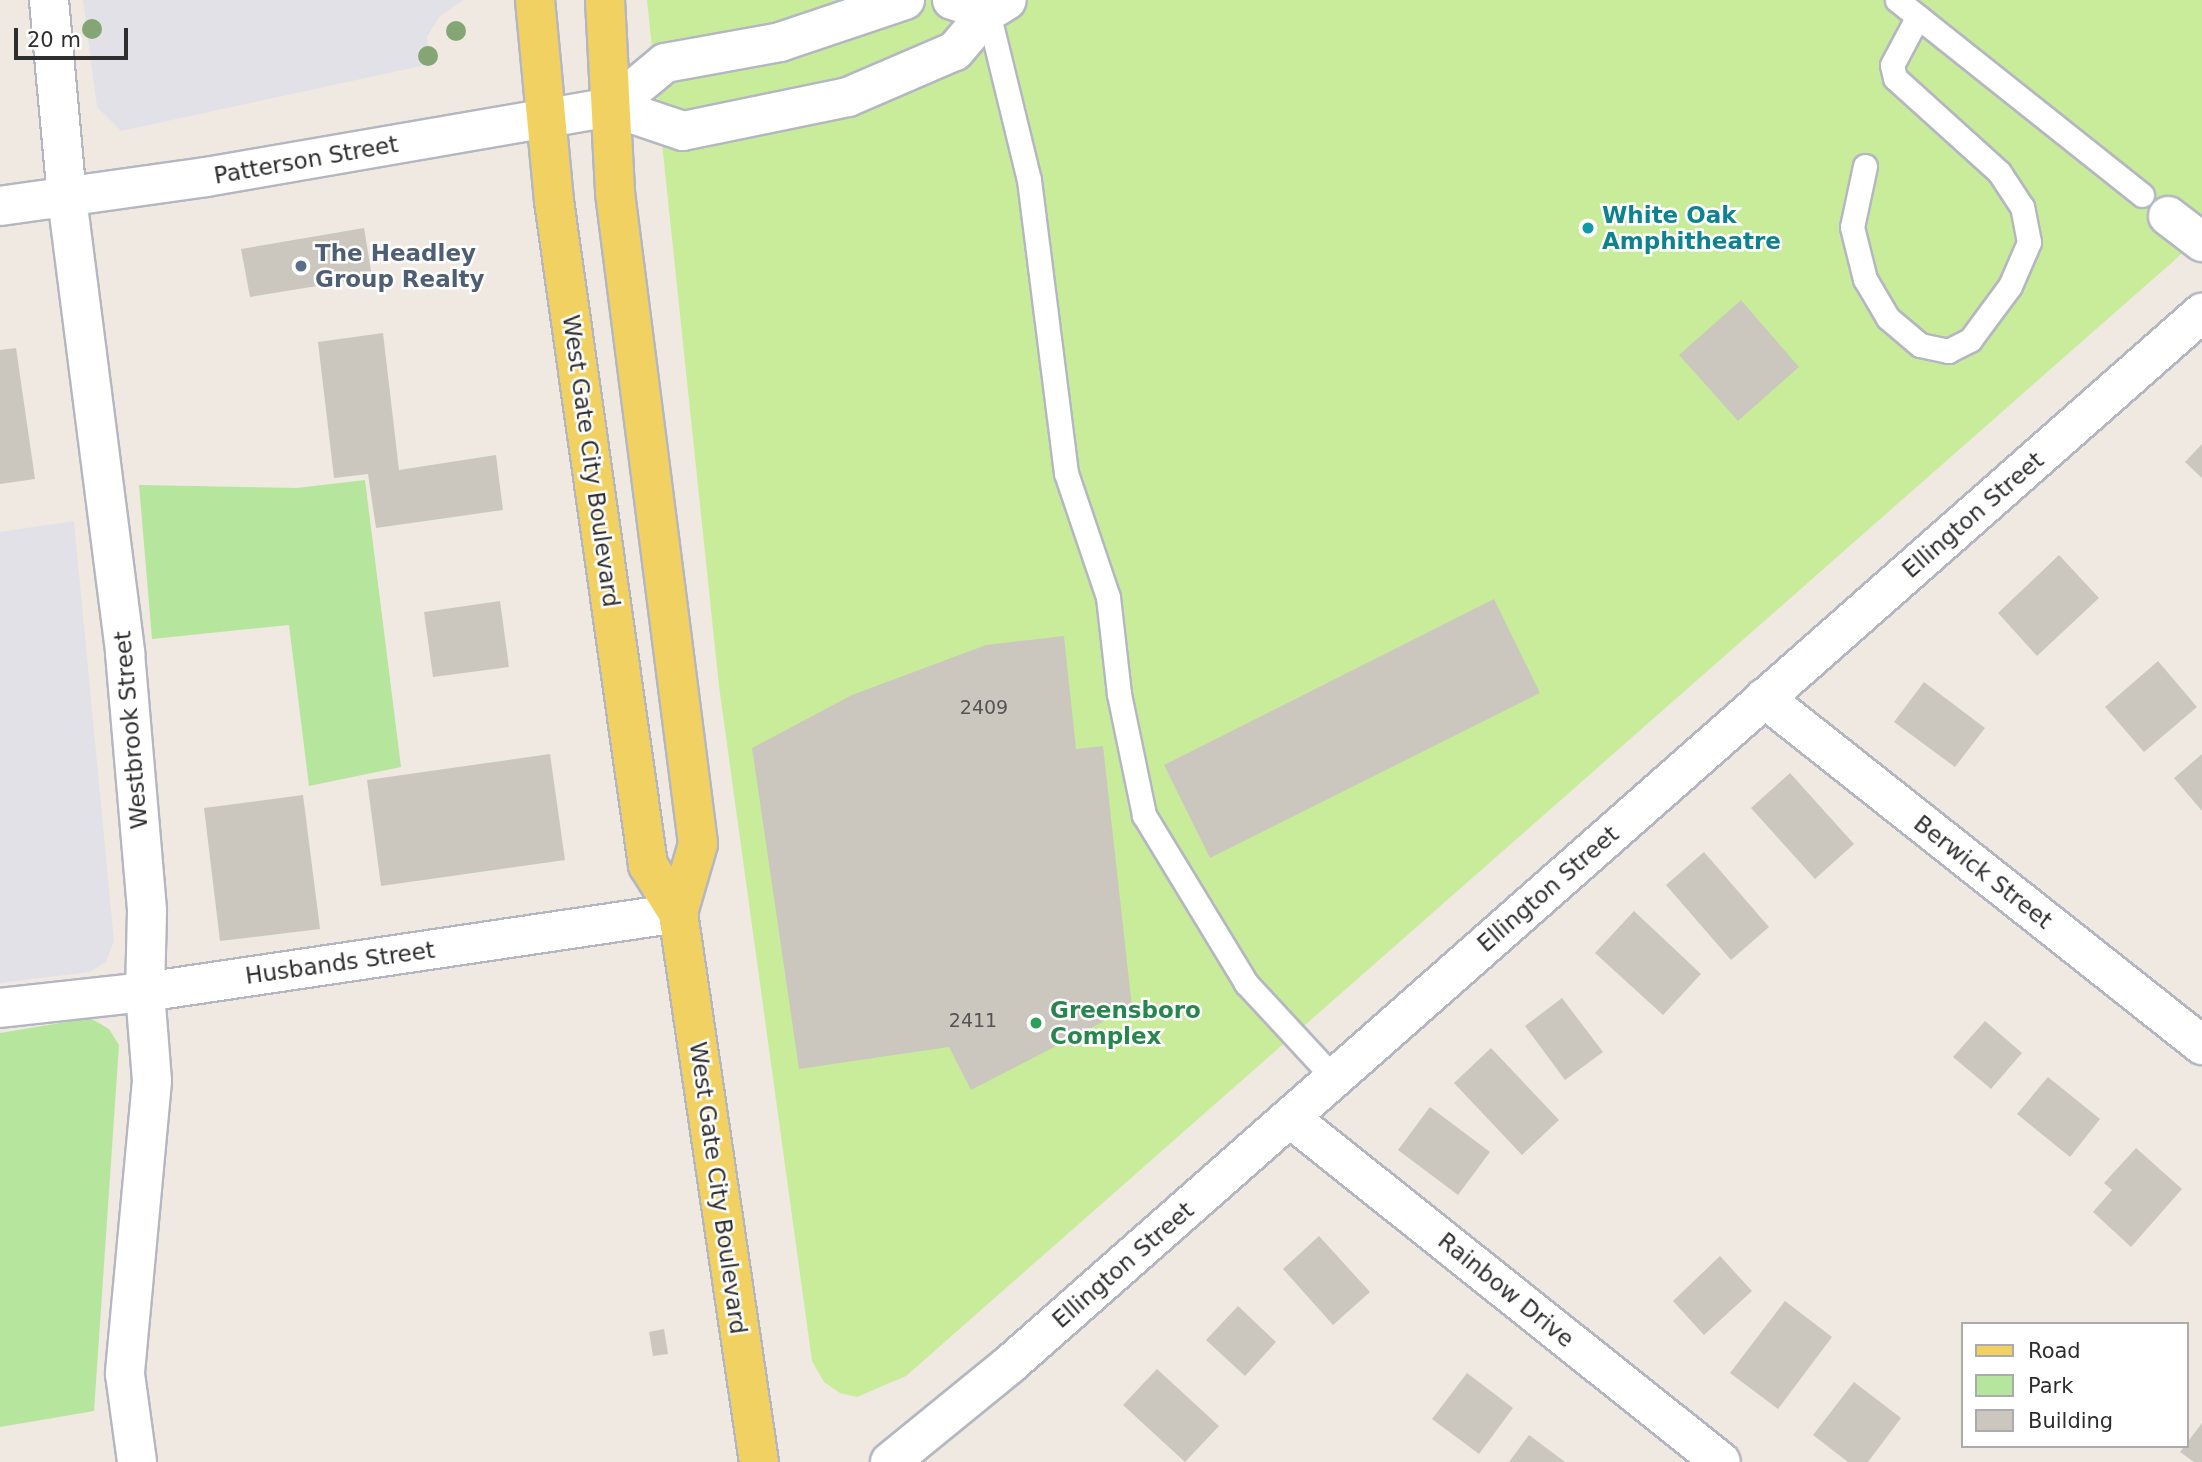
<!DOCTYPE html>
<style>
body{margin:0}
#map{position:relative;width:2202px;height:1462px;overflow:hidden;background:#efe9e1;font-family:"DejaVu Sans",sans-serif}
div>[style]{position:absolute}
[style*='--x']{left:calc(var(--x)*1px);top:calc(var(--y)*1px);width:calc(var(--w)*1px);rotate:calc(var(--a)*1deg)}
.industrial>*{inset:0;background:#e3e1e8}
.green>*{inset:0;background:#b6e59e}
.pitch>*{inset:0;background:#c9ec9a}
.building>*{inset:0;background:#cbc7bf}
.roads{filter:drop-shadow(2px 0 #b4b7c1) drop-shadow(-2px 0 #b4b7c1) drop-shadow(0 2px #b4b7c1) drop-shadow(0 -2px #b4b7c1)}
.service>*{height:23px;margin:-11.5px;padding:0 11.5px;transform-origin:11.5px;border-radius:11.5px;background:#fff}
.minor>*{height:38px;margin:-19px;padding:0 19px;transform-origin:19px;border-radius:19px;background:#fff}
.secondary>*{height:38px;margin:-19px;padding:0 19px;transform-origin:19px;border-radius:19px;background:#fff}
.primary>*{height:38px;margin:-19px;padding:0 19px;transform-origin:19px;border-radius:19px;background:#f2d163}
.trees>*{width:20px;height:20px;margin:-10px;border-radius:50%;background:#84a574}
.dots>*{width:19px;height:19px;translate:-50% -50%;box-sizing:border-box;border:4px solid #fff;border-radius:50%}
span{translate:-50% -50%;white-space:nowrap;text-align:center;line-height:1.15;-webkit-text-stroke:5px #fff;paint-order:stroke}
.number-label{font-size:19px;color:#555452}
.number-label span{-webkit-text-stroke-width:0}
.street-label{font-size:23px;color:#2e2e2e}
.culture-label{font-size:23px;color:#0d838f;font-weight:700}
.left{translate:0 -50%;text-align:left}
.service-label{font-size:23px;color:#4e5e75;font-weight:700}
.leisure-label{font-size:23px;color:#27864d;font-weight:700}
.legend{position:absolute;left:1961px;top:1322px;width:228px;height:126px;box-sizing:border-box;background:#fff;border:2px solid #ababab;margin:0;padding:9px 12px;list-style:none;font-size:21px;color:#2e2e2e}
.legend li{display:flex;align-items:center;gap:14px;height:35px}
.legend b{width:35px;border:2px solid #ababab}
.scale{position:absolute;left:14px;top:28px;width:114px;height:32px;box-sizing:border-box;border:4px solid #2e2e2e;border-top:0;padding-left:9px;font-size:21px;line-height:24px;white-space:nowrap;color:#2e2e2e;-webkit-text-stroke:5px #fff;paint-order:stroke}
</style>
<div id="map">
<div class="industrial">
<i style="clip-path:polygon(83px 0,464px 0,440px 16px,427px 37px,430px 64px,121px 131px,97px 107px)"></i>
<i style="clip-path:polygon(74px 521px,114px 941px,106px 962px,90px 972px,0 983px,0 532px)"></i>
</div>
<div class="green">
<i style="clip-path:polygon(365px 480px,401px 767px,309px 786px,289px 625px,152px 639px,139px 485px,297px 488px)"></i>
<i style="clip-path:polygon(90px 1018px,109px 1029px,119px 1045px,94px 1411px,0 1427px,0 1033px)"></i>
</div>
<div class="pitch">
<i style="clip-path:polygon(647px 0,2202px 0,2202px 236px,906px 1376px,857px 1397px,840px 1393px,824px 1382px,812px 1361px,719px 686px)"></i>
</div>
<div class="building">
<i style="clip-path:polygon(364px 228px,372px 277px,250px 297px,241px 249px)"></i>
<i style="clip-path:polygon(1741px 300px,1799px 367px,1738px 421px,1679px 355px)"></i>
<i style="clip-path:polygon(383px 333px,399px 470px,496px 455px,503px 510px,376px 528px,368px 474px,334px 478px,318px 342px)"></i>
<i style="clip-path:polygon(16px 348px,35px 479px,0 484px,0 350px)"></i>
<i style="clip-path:polygon(2202px 444px,2202px 478px,2185px 462px)"></i>
<i style="clip-path:polygon(2059px 555px,2099px 598px,2037px 656px,1998px 613px)"></i>
<i style="clip-path:polygon(1494px 599px,1540px 693px,1210px 858px,1164px 765px)"></i>
<i style="clip-path:polygon(500px 601px,509px 667px,433px 677px,424px 612px)"></i>
<i style="clip-path:polygon(1064px 636px,1076px 749px,1103px 746px,1132px 1007px,971px 1090px,949px 1047px,799px 1069px,752px 748px,852px 695px,986px 645px)"></i>
<i style="clip-path:polygon(2158px 661px,2197px 707px,2144px 752px,2105px 707px)"></i>
<i style="clip-path:polygon(1924px 682px,1985px 728px,1955px 767px,1894px 722px)"></i>
<i style="clip-path:polygon(550px 754px,565px 860px,381px 886px,367px 780px)"></i>
<i style="clip-path:polygon(2202px 754px,2202px 811px,2174px 778px)"></i>
<i style="clip-path:polygon(1790px 773px,1854px 844px,1815px 879px,1751px 808px)"></i>
<i style="clip-path:polygon(303px 795px,320px 929px,220px 941px,204px 808px)"></i>
<i style="clip-path:polygon(1704px 852px,1769px 927px,1731px 960px,1666px 885px)"></i>
<i style="clip-path:polygon(1634px 911px,1701px 974px,1663px 1015px,1595px 953px)"></i>
<i style="clip-path:polygon(1562px 998px,1603px 1052px,1565px 1080px,1525px 1026px)"></i>
<i style="clip-path:polygon(1985px 1021px,2022px 1053px,1991px 1089px,1953px 1057px)"></i>
<i style="clip-path:polygon(1491px 1048px,1559px 1120px,1522px 1155px,1454px 1083px)"></i>
<i style="clip-path:polygon(2048px 1077px,2100px 1119px,2070px 1157px,2017px 1114px)"></i>
<i style="clip-path:polygon(1430px 1107px,1490px 1152px,1458px 1195px,1398px 1150px)"></i>
<i style="clip-path:polygon(2136px 1148px,2182px 1189px,2131px 1247px,2093px 1212px,2112px 1190px,2104px 1183px)"></i>
<i style="clip-path:polygon(1319px 1236px,1370px 1292px,1333px 1325px,1283px 1269px)"></i>
<i style="clip-path:polygon(1720px 1256px,1752px 1291px,1704px 1335px,1673px 1301px)"></i>
<i style="clip-path:polygon(1785px 1301px,1832px 1337px,1778px 1409px,1730px 1373px)"></i>
<i style="clip-path:polygon(1238px 1306px,1276px 1342px,1245px 1376px,1206px 1340px)"></i>
<i style="clip-path:polygon(664px 1329px,668px 1354px,653px 1356px,649px 1332px)"></i>
<i style="clip-path:polygon(1157px 1369px,1219px 1426px,1185px 1462px,1123px 1405px)"></i>
<i style="clip-path:polygon(1467px 1373px,1513px 1408px,1479px 1454px,1432px 1419px)"></i>
<i style="clip-path:polygon(1854px 1382px,1901px 1418px,1868px 1462px,1848px 1462px,1813px 1435px)"></i>
<i style="clip-path:polygon(2202px 1423px,2202px 1462px,2194px 1462px,2180px 1452px)"></i>
<i style="clip-path:polygon(1529px 1435px,1565px 1462px,1509px 1462px)"></i>
</div>
<div class="roads">
<div class="service">
<i style="--x:1897;--y:0;--w:313;--a:38.5"></i>
<i style="--x:988;--y:12;--w:173;--a:76.3"></i>
<i style="--x:1029;--y:180;--w:295;--a:82.8"></i>
<i style="--x:1066;--y:473;--w:131;--a:71.3"></i>
<i style="--x:1108;--y:597;--w:98;--a:83.5"></i>
<i style="--x:1119;--y:694;--w:124;--a:78.3"></i>
<i style="--x:1144;--y:815;--w:197;--a:58.7"></i>
<i style="--x:1246;--y:983;--w:129;--a:47.2"></i>
<i style="--x:1865;--y:166;--w:62;--a:102"></i>
<i style="--x:1852;--y:227;--w:54;--a:76"></i>
<i style="--x:1865;--y:279;--w:45;--a:59.5"></i>
<i style="--x:1888;--y:318;--w:42;--a:40.2"></i>
<i style="--x:1920;--y:345;--w:29;--a:12"></i>
<i style="--x:1948;--y:351;--w:25;--a:-27"></i>
<i style="--x:1970;--y:340;--w:67;--a:-53.5"></i>
<i style="--x:2010;--y:286;--w:48;--a:-66.6"></i>
<i style="--x:2029;--y:242;--w:36;--a:-101"></i>
<i style="--x:2022;--y:207;--w:42;--a:-123.3"></i>
<i style="--x:1999;--y:172;--w:140;--a:-137.9"></i>
<i style="--x:1895;--y:78;--w:13;--a:-103"></i>
<i style="--x:1892;--y:65;--w:55;--a:-62"></i>
</div>
<div class="minor">
<i style="--x:49;--y:0;--w:199;--a:84.8"></i>
<i style="--x:67;--y:198;--w:459;--a:82.7"></i>
<i style="--x:125;--y:653;--w:259;--a:85.1"></i>
<i style="--x:147;--y:911;--w:81;--a:91.4"></i>
<i style="--x:145;--y:992;--w:89;--a:85.5"></i>
<i style="--x:152;--y:1081;--w:294;--a:95.3"></i>
<i style="--x:125;--y:1374;--w:89;--a:82.2"></i>
<i style="--x:952;--y:0;--w:38;--a:18"></i>
<i style="--x:612;--y:107;--w:75;--a:18.7"></i>
<i style="--x:683;--y:131;--w:168;--a:-11.6"></i>
<i style="--x:848;--y:97;--w:116;--a:-23.3"></i>
<i style="--x:955;--y:51;--w:51;--a:-49.8"></i>
<i style="--x:988;--y:12;--w:22;--a:-32"></i>
<i style="--x:612;--y:107;--w:69;--a:-39.7"></i>
<i style="--x:665;--y:63;--w:117;--a:-10.3"></i>
<i style="--x:780;--y:42;--w:132;--a:-18.6"></i>
<i style="--x:2168;--y:216;--w:43;--a:37.4"></i>
<i style="--x:1764;--y:698;--w:559;--a:38.39"></i>
<i style="--x:0;--y:1008;--w:146;--a:-6.3"></i>
<i style="--x:145;--y:992;--w:539;--a:-8.43"></i>
<i style="--x:1290;--y:1118;--w:551;--a:38.59"></i>
<i style="--x:890;--y:1462;--w:154;--a:-39.2"></i>
<i style="--x:1009;--y:1365;--w:1591;--a:-41.41"></i>
</div>
<div class="secondary">
<i style="--x:0;--y:206;--w:208;--a:-8"></i>
<i style="--x:206;--y:177;--w:412;--a:-9.8"></i>
</div>
<div class="primary">
<i style="--x:535;--y:0;--w:202;--a:84.6"></i>
<i style="--x:554;--y:201;--w:671;--a:81.94"></i>
<i style="--x:648;--y:865;--w:57;--a:58"></i>
<i style="--x:678;--y:913;--w:555;--a:81.61"></i>
<i style="--x:605;--y:0;--w:193;--a:87"></i>
<i style="--x:615;--y:193;--w:656;--a:82.73"></i>
<i style="--x:698;--y:844;--w:72;--a:106.2"></i>
</div>
</div>
<div class="trees">
<i style="left:92px;top:29px"></i>
<i style="left:456px;top:31px"></i>
<i style="left:428px;top:56px"></i>
</div>
<div class="dots">
<i style="left:1588px;top:228px;background:#0f9aa8"></i>
<i style="left:301px;top:266px;background:#5c6f8a"></i>
<i style="left:1036px;top:1023px;background:#2e9e5b"></i>
</div>
<div class="number-label">
<span style="left:984px;top:708px">2409</span>
<span style="left:973px;top:1021px">2411</span>
</div>
<div class="street-label">
<span style="left:306px;top:160px;rotate:-10deg">Patterson Street</span>
<span style="left:591px;top:461px;rotate:82deg">West Gate City Boulevard</span>
<span style="left:1973px;top:515px;rotate:-41deg">Ellington Street</span>
<span style="left:131px;top:730px;rotate:-95deg">Westbrook Street</span>
<span style="left:1983px;top:872px;rotate:38deg">Berwick Street</span>
<span style="left:1548px;top:889px;rotate:-41deg">Ellington Street</span>
<span style="left:340px;top:963px;rotate:-8deg">Husbands Street</span>
<span style="left:718px;top:1188px;rotate:82deg">West Gate City Boulevard</span>
<span style="left:1123px;top:1265px;rotate:-41deg">Ellington Street</span>
<span style="left:1506px;top:1290px;rotate:39deg">Rainbow Drive</span>
</div>
<div class="culture-label">
<span class="left" style="left:1602px;top:228px">White Oak<br>Amphitheatre</span>
</div>
<div class="service-label">
<span class="left" style="left:315px;top:266px">The Headley<br>Group Realty</span>
</div>
<div class="leisure-label">
<span class="left" style="left:1050px;top:1023px">Greensboro<br>Complex</span>
</div>
<ul class="legend">
<li><b style="height:9px;background:#f2d163"></b>Road</li>
<li><b style="height:19px;background:#b6e59e"></b>Park</li>
<li><b style="height:19px;background:#cbc7bf"></b>Building</li>
</ul>
<div class="scale">20 m</div>
</div>
